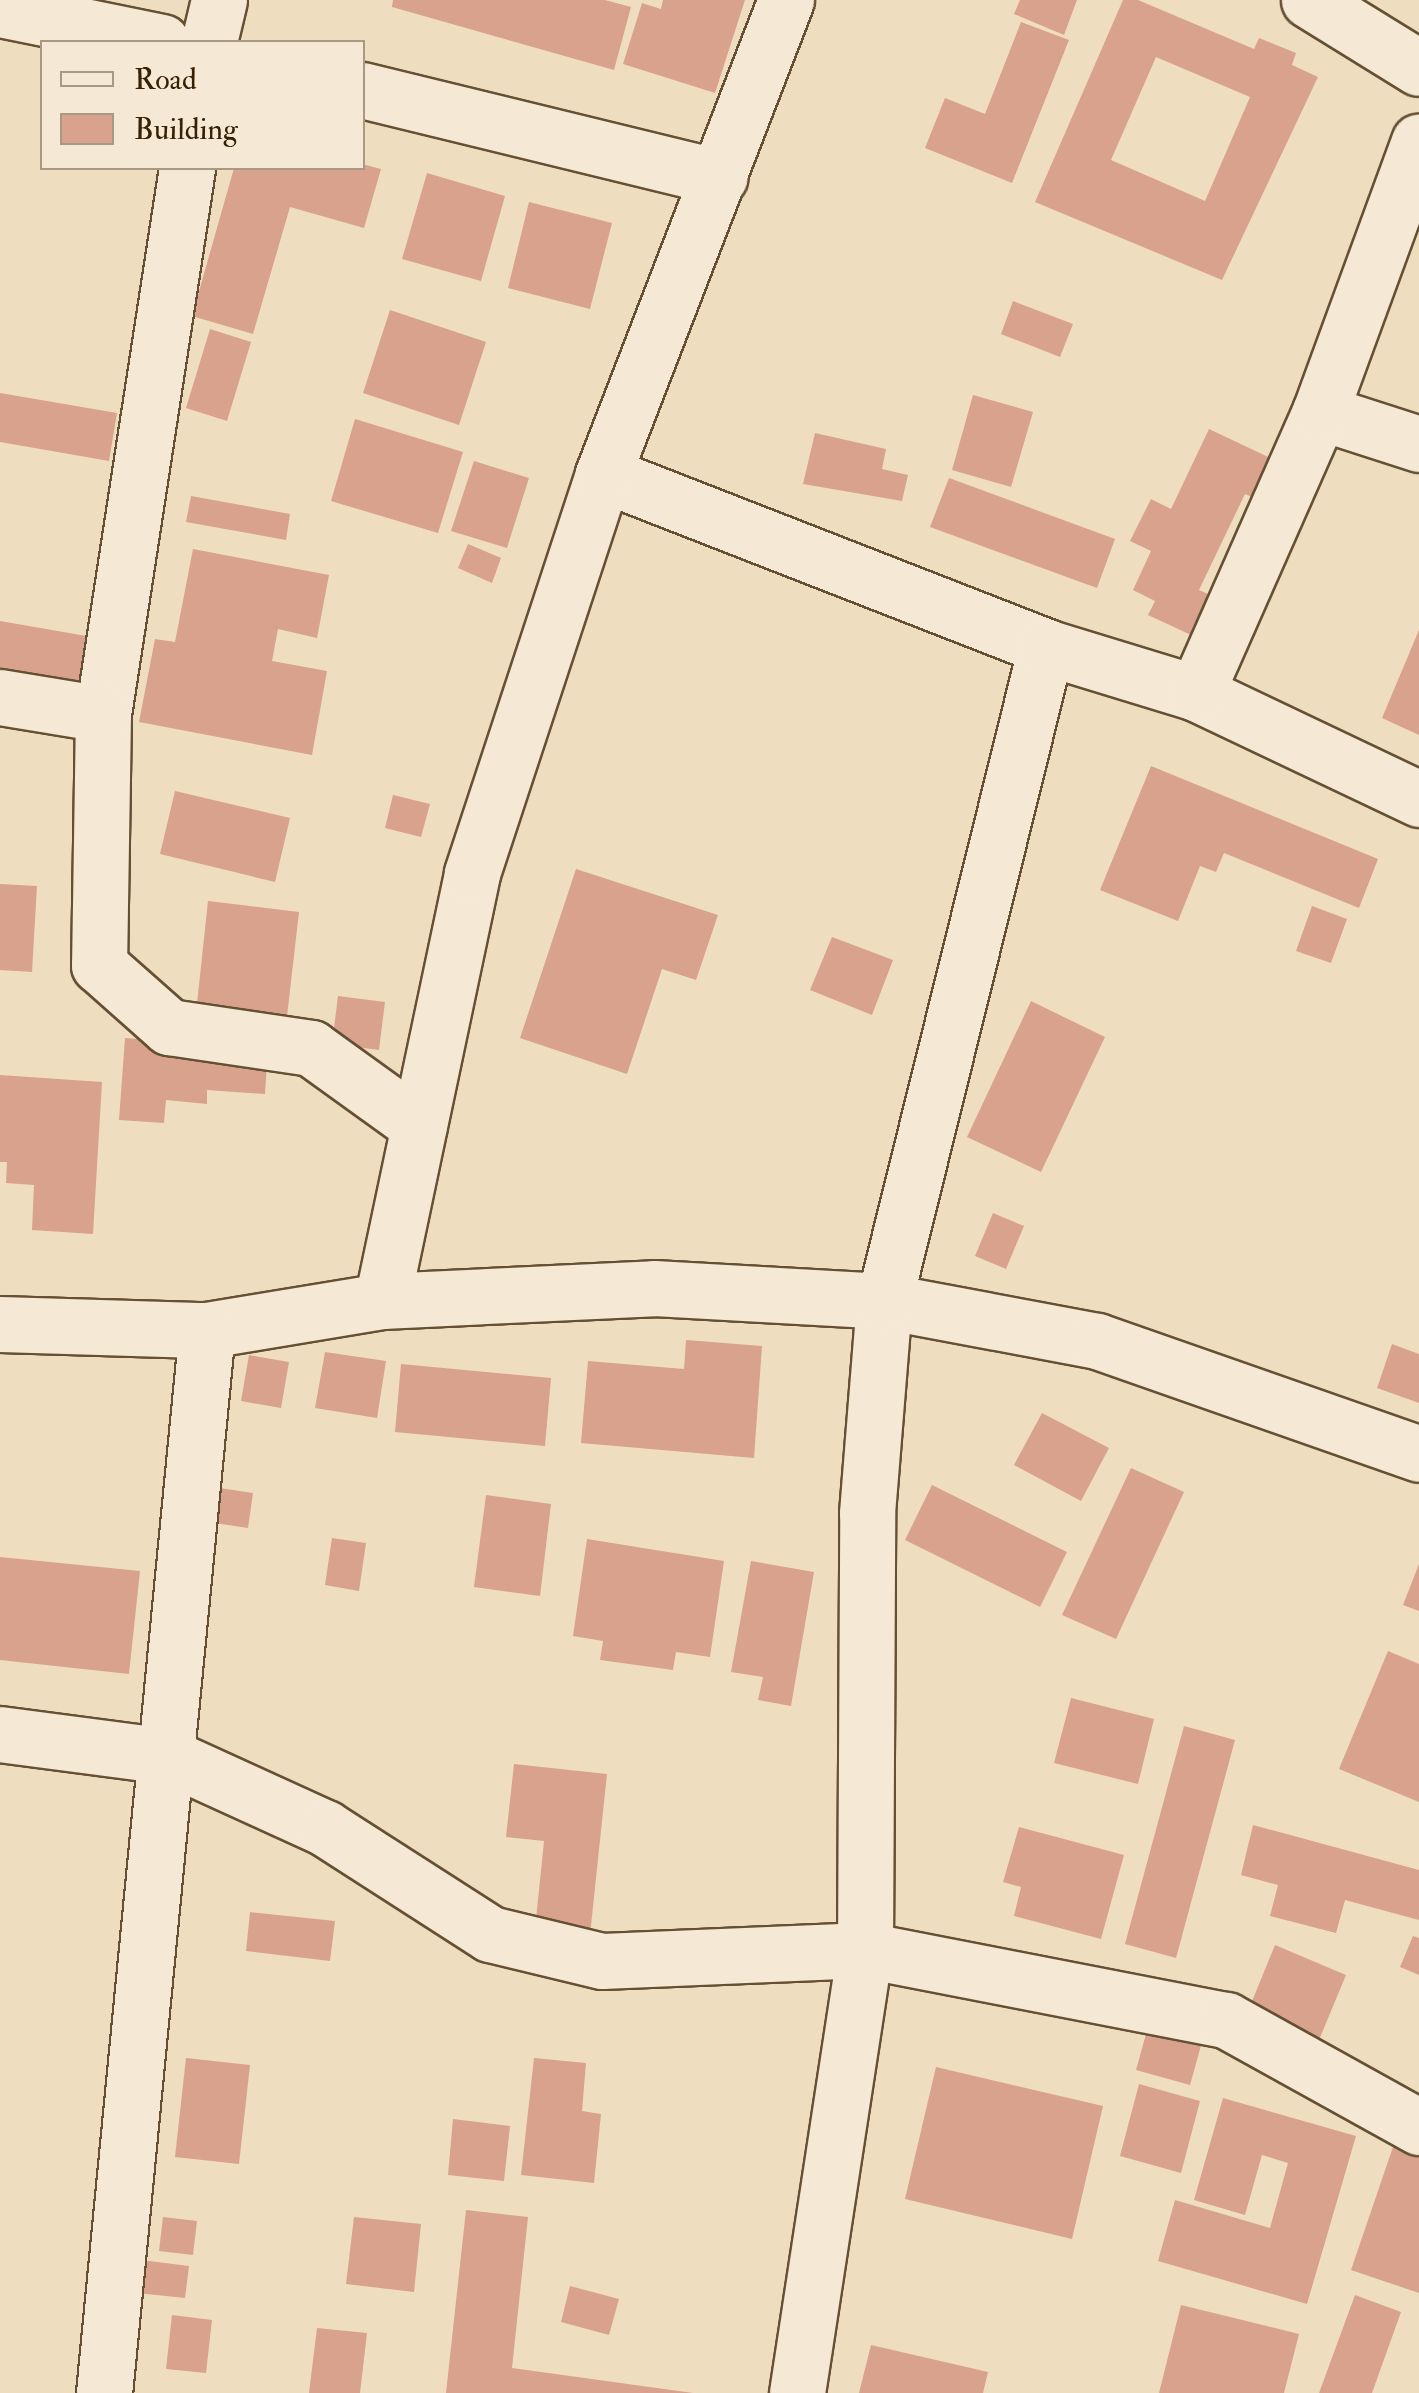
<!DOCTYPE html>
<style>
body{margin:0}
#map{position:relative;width:1419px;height:2393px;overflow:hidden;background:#efddc0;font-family:"IM FELL Double Pica",serif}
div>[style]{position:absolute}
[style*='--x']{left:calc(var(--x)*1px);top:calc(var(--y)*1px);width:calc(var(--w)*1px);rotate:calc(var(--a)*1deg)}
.building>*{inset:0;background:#d9a28c}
.roads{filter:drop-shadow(2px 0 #655033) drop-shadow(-2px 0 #655033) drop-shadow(0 2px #655033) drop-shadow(0 -2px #655033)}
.minor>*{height:55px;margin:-27.5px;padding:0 27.5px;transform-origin:27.5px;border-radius:27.5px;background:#f5e9d6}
span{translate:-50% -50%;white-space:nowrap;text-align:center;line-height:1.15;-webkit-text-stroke:8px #f5e9d6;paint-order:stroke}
.legend{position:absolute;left:40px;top:40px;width:325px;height:130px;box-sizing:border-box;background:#f5e9d6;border:2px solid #a99982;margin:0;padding:12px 18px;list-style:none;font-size:30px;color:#372104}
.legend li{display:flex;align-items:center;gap:20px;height:50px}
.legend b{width:50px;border:2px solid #a99982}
</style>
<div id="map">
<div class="building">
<i style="clip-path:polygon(393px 0,605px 0,631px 7px,614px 70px,392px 7px)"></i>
<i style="clip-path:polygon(663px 0,745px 0,715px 93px,623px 64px,642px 3px,661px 9px)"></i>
<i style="clip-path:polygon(1020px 0,1077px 0,1064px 35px,1014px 14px)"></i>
<i style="clip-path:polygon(evenodd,1123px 0,1138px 0,1254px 49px,1259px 38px,1296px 53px,1292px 65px,1318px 77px,1222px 280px,1035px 202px,1123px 0,1156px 57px,1250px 97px,1205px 201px,1111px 160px,1156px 57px)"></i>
<i style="clip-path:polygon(1021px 22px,1069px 40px,1012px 183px,925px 148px,945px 98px,985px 114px)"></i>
<i style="clip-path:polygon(362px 164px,381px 169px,364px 228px,290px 207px,253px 334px,192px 316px,234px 168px)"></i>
<i style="clip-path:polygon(427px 173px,505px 196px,481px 281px,402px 259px)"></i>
<i style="clip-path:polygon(529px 202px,612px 223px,590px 309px,508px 288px)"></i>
<i style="clip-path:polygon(1013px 301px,1073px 324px,1060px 357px,1001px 334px)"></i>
<i style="clip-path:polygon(390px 310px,486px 342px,459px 425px,363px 393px)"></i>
<i style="clip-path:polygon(210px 329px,251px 342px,227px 421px,186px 408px)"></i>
<i style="clip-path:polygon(0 393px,117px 413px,109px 461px,0 442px)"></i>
<i style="clip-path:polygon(973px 395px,1033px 412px,1011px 487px,952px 470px)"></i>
<i style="clip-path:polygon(355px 419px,463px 452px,438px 533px,331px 501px)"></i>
<i style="clip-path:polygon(1209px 429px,1279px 462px,1261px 501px,1245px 494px,1199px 590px,1210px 595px,1191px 635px,1148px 615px,1155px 601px,1133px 590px,1151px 551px,1130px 541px,1151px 499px,1171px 509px)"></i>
<i style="clip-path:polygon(815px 433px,886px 449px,882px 469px,908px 475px,902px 501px,803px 484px)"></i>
<i style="clip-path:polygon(474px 461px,529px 478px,507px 548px,451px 531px)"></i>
<i style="clip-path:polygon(949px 478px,1115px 539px,1097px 588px,930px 527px)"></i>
<i style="clip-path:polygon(191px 496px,290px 514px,286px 540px,186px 522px)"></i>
<i style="clip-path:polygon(468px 544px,501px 558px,492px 583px,458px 568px)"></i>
<i style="clip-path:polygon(193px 549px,329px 575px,317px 638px,278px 629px,272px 661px,327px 671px,312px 755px,139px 722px,155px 639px,175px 642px)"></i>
<i style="clip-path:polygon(0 621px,98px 638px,89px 690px,0 675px)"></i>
<i style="clip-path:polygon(1419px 630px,1419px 735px,1382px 718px)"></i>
<i style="clip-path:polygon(1151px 766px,1378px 859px,1359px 908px,1224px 853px,1216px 872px,1200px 866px,1178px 921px,1100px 890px)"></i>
<i style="clip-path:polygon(175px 791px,290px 818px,275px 882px,160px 854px)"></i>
<i style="clip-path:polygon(393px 795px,430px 804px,421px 837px,385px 828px)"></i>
<i style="clip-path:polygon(576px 869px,718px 915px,696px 980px,662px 969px,627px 1074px,520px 1038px)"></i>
<i style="clip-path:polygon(0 884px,37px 886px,32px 972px,0 970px)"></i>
<i style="clip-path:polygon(208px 901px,299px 912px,286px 1025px,196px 1013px)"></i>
<i style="clip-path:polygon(1312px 906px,1347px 919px,1331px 963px,1296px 951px)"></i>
<i style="clip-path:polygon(832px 937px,893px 960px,872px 1015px,810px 990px)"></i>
<i style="clip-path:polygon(338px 996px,385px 1002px,379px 1050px,332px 1044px)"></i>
<i style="clip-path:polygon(1031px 1001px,1105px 1037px,1041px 1172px,967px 1137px)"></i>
<i style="clip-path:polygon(125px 1038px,268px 1049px,265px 1094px,207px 1090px,207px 1104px,166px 1100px,164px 1123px,119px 1120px)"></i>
<i style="clip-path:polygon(0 1075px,102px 1082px,93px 1234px,32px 1230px,34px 1185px,6px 1183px,7px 1162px,0 1162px)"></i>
<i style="clip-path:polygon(993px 1213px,1024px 1226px,1006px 1269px,975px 1256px)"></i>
<i style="clip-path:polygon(686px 1340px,762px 1346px,754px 1458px,581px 1443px,588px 1361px,684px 1369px)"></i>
<i style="clip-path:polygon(1392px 1344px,1419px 1354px,1419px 1403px,1377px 1388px)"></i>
<i style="clip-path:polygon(325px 1352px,386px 1361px,377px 1418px,315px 1408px)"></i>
<i style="clip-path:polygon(249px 1355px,289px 1362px,281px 1408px,241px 1401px)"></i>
<i style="clip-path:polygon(401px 1364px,551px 1378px,545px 1446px,395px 1432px)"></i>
<i style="clip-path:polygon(1042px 1413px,1109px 1448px,1081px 1501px,1014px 1465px)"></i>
<i style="clip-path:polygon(1131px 1468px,1184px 1492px,1116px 1639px,1062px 1615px)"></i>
<i style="clip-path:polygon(932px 1485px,1067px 1552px,1040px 1607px,905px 1540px)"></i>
<i style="clip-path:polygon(213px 1487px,253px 1493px,248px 1528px,208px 1522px)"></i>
<i style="clip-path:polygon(486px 1495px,551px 1504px,540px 1596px,474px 1587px)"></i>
<i style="clip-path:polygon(332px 1538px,366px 1543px,359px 1591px,325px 1585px)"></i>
<i style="clip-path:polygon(587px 1539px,724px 1561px,710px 1657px,676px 1652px,673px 1670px,600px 1660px,603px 1641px,573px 1636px)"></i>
<i style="clip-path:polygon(0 1557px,140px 1571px,129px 1674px,0 1660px)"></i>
<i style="clip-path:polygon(751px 1561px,814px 1572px,791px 1706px,758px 1700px,763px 1677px,731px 1672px)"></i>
<i style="clip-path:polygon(1419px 1564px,1419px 1611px,1403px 1605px)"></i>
<i style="clip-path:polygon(1388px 1651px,1419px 1664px,1419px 1802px,1339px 1769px)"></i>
<i style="clip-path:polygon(1071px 1698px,1154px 1719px,1138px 1784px,1054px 1763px)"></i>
<i style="clip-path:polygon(1184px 1726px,1235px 1740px,1176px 1958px,1125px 1944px)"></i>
<i style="clip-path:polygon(514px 1764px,607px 1774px,590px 1935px,535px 1929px,544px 1841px,506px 1837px)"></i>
<i style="clip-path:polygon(1253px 1825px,1419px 1870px,1419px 1920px,1345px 1900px,1336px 1933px,1270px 1916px,1278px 1885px,1241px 1875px)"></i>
<i style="clip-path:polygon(1019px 1827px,1124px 1855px,1101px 1939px,1014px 1916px,1021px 1887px,1003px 1882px)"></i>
<i style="clip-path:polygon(250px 1912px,335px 1921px,330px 1961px,246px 1951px)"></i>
<i style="clip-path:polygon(1413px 1936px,1419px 1938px,1419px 1975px,1400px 1967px)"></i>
<i style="clip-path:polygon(1275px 1945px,1346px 1975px,1319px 2040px,1248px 2011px)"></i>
<i style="clip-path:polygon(1148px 2027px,1202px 2042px,1190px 2085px,1136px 2070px)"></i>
<i style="clip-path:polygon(186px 2058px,250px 2065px,239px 2164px,175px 2157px)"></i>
<i style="clip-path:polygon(534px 2058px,586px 2063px,582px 2111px,601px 2114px,594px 2183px,521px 2175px)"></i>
<i style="clip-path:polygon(936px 2067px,1103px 2106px,1072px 2239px,905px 2199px)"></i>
<i style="clip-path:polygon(1139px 2084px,1200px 2101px,1181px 2173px,1120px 2156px)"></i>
<i style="clip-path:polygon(1223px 2098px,1356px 2136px,1307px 2304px,1158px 2261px,1175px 2200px,1270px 2228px,1288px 2163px,1262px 2155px,1245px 2215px,1194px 2200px)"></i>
<i style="clip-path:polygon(453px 2119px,510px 2126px,504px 2181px,448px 2175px)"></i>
<i style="clip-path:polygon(1394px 2144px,1419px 2152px,1419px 2293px,1351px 2270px)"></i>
<i style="clip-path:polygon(466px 2210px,528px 2217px,512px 2368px,693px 2393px,446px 2393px)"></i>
<i style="clip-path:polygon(163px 2217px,197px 2221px,193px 2255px,159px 2251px)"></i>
<i style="clip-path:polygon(354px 2217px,421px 2224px,414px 2292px,346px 2284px)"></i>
<i style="clip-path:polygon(141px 2260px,189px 2266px,185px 2298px,137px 2293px)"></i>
<i style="clip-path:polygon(570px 2286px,619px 2299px,609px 2335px,561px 2322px)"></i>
<i style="clip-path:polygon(1355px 2295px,1401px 2312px,1372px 2393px,1319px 2393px)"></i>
<i style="clip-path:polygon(1181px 2305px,1299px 2334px,1284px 2393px,1159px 2393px)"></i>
<i style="clip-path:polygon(172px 2315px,212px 2320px,206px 2373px,166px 2369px)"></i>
<i style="clip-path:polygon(317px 2328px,367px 2333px,360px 2393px,309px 2393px)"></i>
<i style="clip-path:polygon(871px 2345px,988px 2372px,983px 2393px,859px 2393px)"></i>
</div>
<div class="roads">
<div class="minor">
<i style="--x:1309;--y:0;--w:129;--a:31.7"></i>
<i style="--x:0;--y:9;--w:165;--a:11.5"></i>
<i style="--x:209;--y:42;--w:43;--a:-76.6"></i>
<i style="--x:362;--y:90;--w:368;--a:13.7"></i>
<i style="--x:187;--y:168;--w:552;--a:98.75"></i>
<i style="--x:103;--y:714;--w:251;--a:90.9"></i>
<i style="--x:99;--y:965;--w:94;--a:41.5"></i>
<i style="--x:169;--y:1027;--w:144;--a:8.4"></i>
<i style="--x:311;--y:1048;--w:133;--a:35.8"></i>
<i style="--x:1320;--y:412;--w:104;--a:17.9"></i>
<i style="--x:603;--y:474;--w:476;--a:21.3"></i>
<i style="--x:1196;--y:693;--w:247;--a:25.4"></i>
<i style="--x:0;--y:697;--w:104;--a:9.4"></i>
<i style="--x:382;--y:1301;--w:437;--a:-78.1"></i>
<i style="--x:472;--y:873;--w:420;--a:-71.8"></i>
<i style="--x:603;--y:474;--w:508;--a:-68.89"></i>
<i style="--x:0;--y:1324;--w:207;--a:1.7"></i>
<i style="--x:207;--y:1330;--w:177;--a:-9.4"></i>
<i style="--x:382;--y:1301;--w:272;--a:-2.7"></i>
<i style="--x:654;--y:1288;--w:230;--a:3.2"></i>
<i style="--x:884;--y:1301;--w:217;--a:10.6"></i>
<i style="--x:1097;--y:1341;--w:341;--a:19.3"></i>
<i style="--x:0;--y:1734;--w:168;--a:7.5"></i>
<i style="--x:167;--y:1756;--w:174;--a:24.5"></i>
<i style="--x:325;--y:1828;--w:196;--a:32.7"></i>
<i style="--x:490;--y:1934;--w:115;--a:13.6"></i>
<i style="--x:602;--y:1961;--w:263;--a:-2.4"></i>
<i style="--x:865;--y:1950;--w:368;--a:11"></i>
<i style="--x:1226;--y:2020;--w:221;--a:29"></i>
<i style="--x:104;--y:2393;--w:1068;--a:-84.47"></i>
<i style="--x:797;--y:2393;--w:448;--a:-81.3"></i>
<i style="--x:865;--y:1950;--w:437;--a:-89.7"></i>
<i style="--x:867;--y:1513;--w:213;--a:-85.4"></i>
<i style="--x:884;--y:1301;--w:674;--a:-76.09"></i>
<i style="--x:1046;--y:647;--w:157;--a:17"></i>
<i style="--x:1196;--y:693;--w:307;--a:-66.2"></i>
<i style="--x:1320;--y:412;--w:288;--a:-69.9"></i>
</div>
</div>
<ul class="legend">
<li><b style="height:12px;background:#f5e9d6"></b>Road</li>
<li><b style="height:28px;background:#d9a28c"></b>Building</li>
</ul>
</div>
